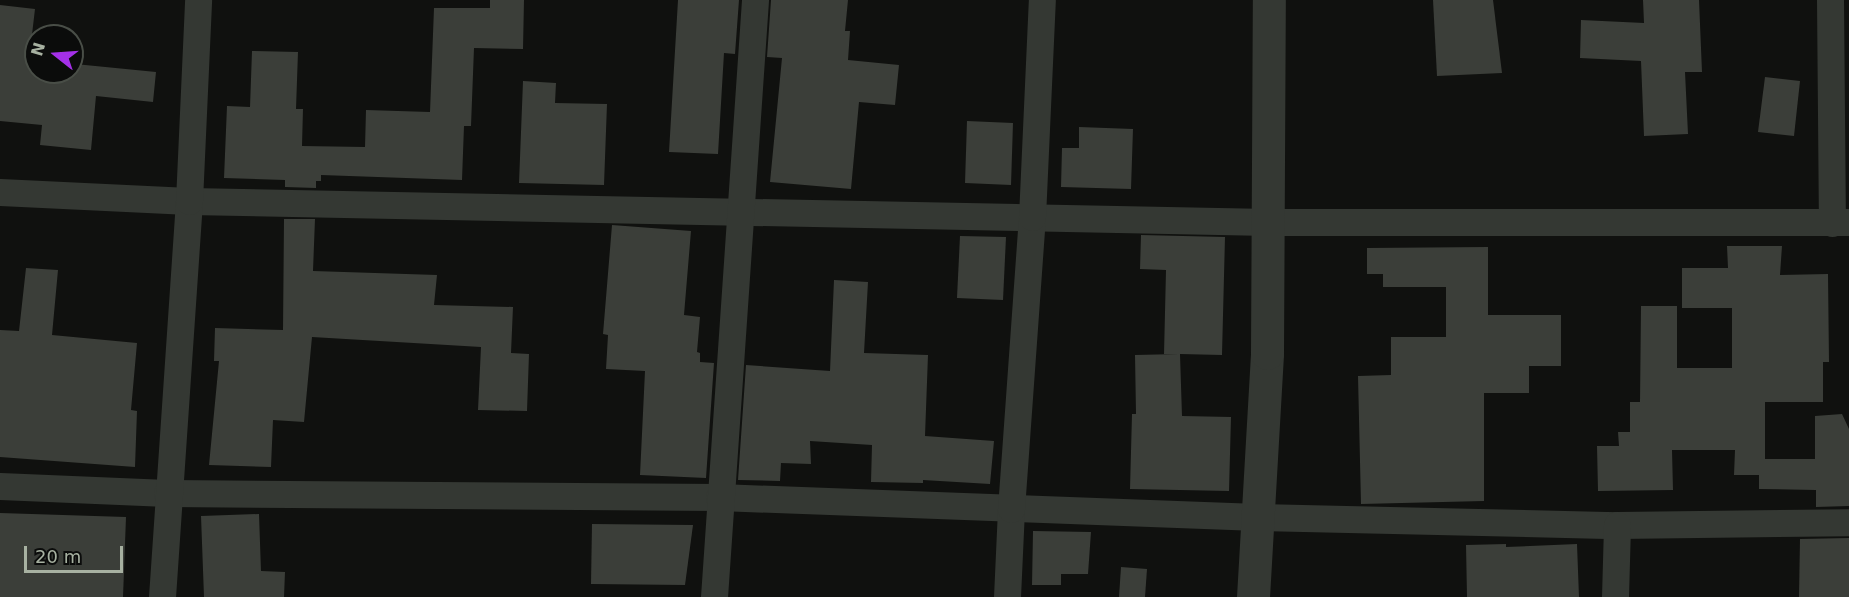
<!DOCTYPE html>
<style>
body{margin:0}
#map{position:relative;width:1849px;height:597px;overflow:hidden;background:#10110f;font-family:"DejaVu Sans",sans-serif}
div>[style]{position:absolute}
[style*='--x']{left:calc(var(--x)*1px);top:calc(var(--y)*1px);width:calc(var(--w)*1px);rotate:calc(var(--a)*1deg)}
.building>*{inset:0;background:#3b3e39}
.minor>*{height:27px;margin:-13.5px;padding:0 13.5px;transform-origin:13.5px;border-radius:13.5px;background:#343833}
.tertiary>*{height:33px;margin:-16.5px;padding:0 16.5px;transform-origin:16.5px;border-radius:16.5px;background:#343833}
span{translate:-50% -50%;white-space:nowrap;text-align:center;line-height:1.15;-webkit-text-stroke:4.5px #0b0c0b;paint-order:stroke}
.north{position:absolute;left:24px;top:24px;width:60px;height:60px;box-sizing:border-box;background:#0b0c0b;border:2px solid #494e47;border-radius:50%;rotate:287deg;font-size:16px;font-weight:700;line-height:24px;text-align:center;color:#a7b1a1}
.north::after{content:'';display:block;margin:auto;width:21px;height:27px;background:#a430e8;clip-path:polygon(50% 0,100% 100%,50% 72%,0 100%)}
.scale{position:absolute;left:24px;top:546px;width:99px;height:27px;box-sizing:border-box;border:3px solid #a7b1a1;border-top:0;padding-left:8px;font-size:18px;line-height:21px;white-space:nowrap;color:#a7b1a1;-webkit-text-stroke:4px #0b0c0b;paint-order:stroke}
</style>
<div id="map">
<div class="building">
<i style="clip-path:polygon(490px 0,524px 0,523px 49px,474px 48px,471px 126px,464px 126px,462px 180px,321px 175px,321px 181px,316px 181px,316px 188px,285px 187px,285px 180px,224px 178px,227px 106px,250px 107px,252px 51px,298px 52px,296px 109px,303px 109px,302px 146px,365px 147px,366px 110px,430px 112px,434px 8px,490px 8px)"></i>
<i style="clip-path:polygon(678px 0,739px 0,735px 54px,724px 53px,718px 154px,669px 152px)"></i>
<i style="clip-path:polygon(771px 0,848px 0,845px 31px,850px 31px,848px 60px,899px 65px,895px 105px,859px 102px,851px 189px,770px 182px,782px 58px,767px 57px)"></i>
<i style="clip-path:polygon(1433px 0,1493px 0,1502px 73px,1437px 76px)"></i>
<i style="clip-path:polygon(1643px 0,1699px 0,1702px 72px,1685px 72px,1688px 134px,1644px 136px,1641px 61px,1580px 58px,1581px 20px,1644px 23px)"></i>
<i style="clip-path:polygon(0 5px,35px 9px,31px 43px,36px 44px,36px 72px,72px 72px,72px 47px,76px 47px,75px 64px,156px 72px,153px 102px,96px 96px,91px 150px,40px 145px,42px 125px,0 121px)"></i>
<i style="clip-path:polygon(1765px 77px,1800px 81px,1794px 136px,1758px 132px)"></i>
<i style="clip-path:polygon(523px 81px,556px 83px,555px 103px,607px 104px,604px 185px,519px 183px)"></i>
<i style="clip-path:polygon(967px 121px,1013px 123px,1011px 185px,965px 183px)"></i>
<i style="clip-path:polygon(1079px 127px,1133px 129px,1131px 189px,1061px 187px,1062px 148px,1079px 148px)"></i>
<i style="clip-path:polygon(284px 219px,315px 219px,313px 271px,437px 275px,434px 305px,513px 307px,511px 353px,529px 354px,527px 411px,478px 410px,481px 347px,312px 337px,304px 422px,273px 420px,271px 467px,209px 465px,219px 361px,214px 361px,215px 328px,283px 330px)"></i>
<i style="clip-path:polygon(612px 225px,691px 231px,684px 315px,700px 317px,697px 352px,700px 353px,700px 362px,714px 363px,706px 478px,640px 475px,645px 371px,606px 369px,608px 335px,603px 334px)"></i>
<i style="clip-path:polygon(1141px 235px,1225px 237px,1222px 355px,1180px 354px,1182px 416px,1231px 417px,1229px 491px,1130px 489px,1132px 414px,1136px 414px,1135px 355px,1179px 354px,1164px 354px,1166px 270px,1140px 269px)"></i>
<i style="clip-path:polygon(960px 236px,1006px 237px,1003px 300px,957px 298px)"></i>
<i style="clip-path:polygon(1727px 246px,1782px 246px,1780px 275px,1828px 274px,1829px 362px,1823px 362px,1823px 402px,1765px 402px,1765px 459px,1815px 459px,1815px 416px,1842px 414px,1849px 429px,1849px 506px,1816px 507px,1816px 490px,1759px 489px,1759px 475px,1734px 475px,1735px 450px,1672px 450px,1673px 490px,1598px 491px,1597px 446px,1619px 446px,1618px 432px,1630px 432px,1630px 402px,1640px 402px,1641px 306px,1677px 306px,1677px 368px,1732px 368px,1732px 308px,1682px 308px,1682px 268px,1728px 268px)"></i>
<i style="clip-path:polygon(1488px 247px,1488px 315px,1561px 315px,1561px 366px,1529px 366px,1529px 393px,1484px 393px,1484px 501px,1361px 504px,1358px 376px,1391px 375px,1391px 337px,1446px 337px,1446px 287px,1383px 287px,1383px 274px,1367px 274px,1367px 248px)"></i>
<i style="clip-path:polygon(26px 268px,58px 270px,52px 335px,137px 343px,131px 410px,137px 411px,135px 467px,0 457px,0 330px,19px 331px)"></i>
<i style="clip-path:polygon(834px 280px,868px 282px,864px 353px,928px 355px,925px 436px,994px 441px,990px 484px,923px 480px,923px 483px,871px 482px,872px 445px,810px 441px,811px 464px,781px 463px,780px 481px,738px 480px,746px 365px,830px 371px)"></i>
<i style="clip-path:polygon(0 513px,126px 517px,123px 597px,0 597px)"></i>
<i style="clip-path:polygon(259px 514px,261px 571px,285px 572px,284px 597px,204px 597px,201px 516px)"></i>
<i style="clip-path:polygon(592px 524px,693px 525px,685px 585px,591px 584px)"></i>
<i style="clip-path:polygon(1033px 531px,1091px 532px,1088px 574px,1061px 574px,1061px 585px,1032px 585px)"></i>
<i style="clip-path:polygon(1849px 538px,1849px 597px,1799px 597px,1800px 539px)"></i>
<i style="clip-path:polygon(1506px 544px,1506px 547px,1577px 544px,1579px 597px,1467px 597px,1466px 545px)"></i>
<i style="clip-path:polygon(1121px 567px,1147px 569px,1145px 597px,1119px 597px)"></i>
</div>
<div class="minor">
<i style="--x:1830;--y:0;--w:223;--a:89.5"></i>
<i style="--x:0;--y:192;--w:189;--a:2.7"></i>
<i style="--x:189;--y:201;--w:1080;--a:1.11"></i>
<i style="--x:1269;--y:222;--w:580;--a:0"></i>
<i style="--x:0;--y:486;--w:167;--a:2.4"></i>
<i style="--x:167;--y:493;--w:552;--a:0.42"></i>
<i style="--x:719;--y:497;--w:539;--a:2.13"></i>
<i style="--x:1258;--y:517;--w:359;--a:1.3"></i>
<i style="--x:1617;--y:525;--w:232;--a:-0.7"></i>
<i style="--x:162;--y:597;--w:397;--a:-86.1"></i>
<i style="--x:189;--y:201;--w:201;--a:-87.4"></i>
<i style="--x:714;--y:597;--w:598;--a:-86.07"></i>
<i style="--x:1007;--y:597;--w:88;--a:-87.4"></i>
<i style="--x:1011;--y:509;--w:293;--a:-85.9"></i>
<i style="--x:1032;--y:217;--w:217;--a:-87.4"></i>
<i style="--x:1615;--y:597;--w:72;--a:-88.4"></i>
</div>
<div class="tertiary">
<i style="--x:1253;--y:597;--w:244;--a:-86.7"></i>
<i style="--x:1267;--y:353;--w:353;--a:-89.7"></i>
</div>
<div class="north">N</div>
<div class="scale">20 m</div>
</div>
